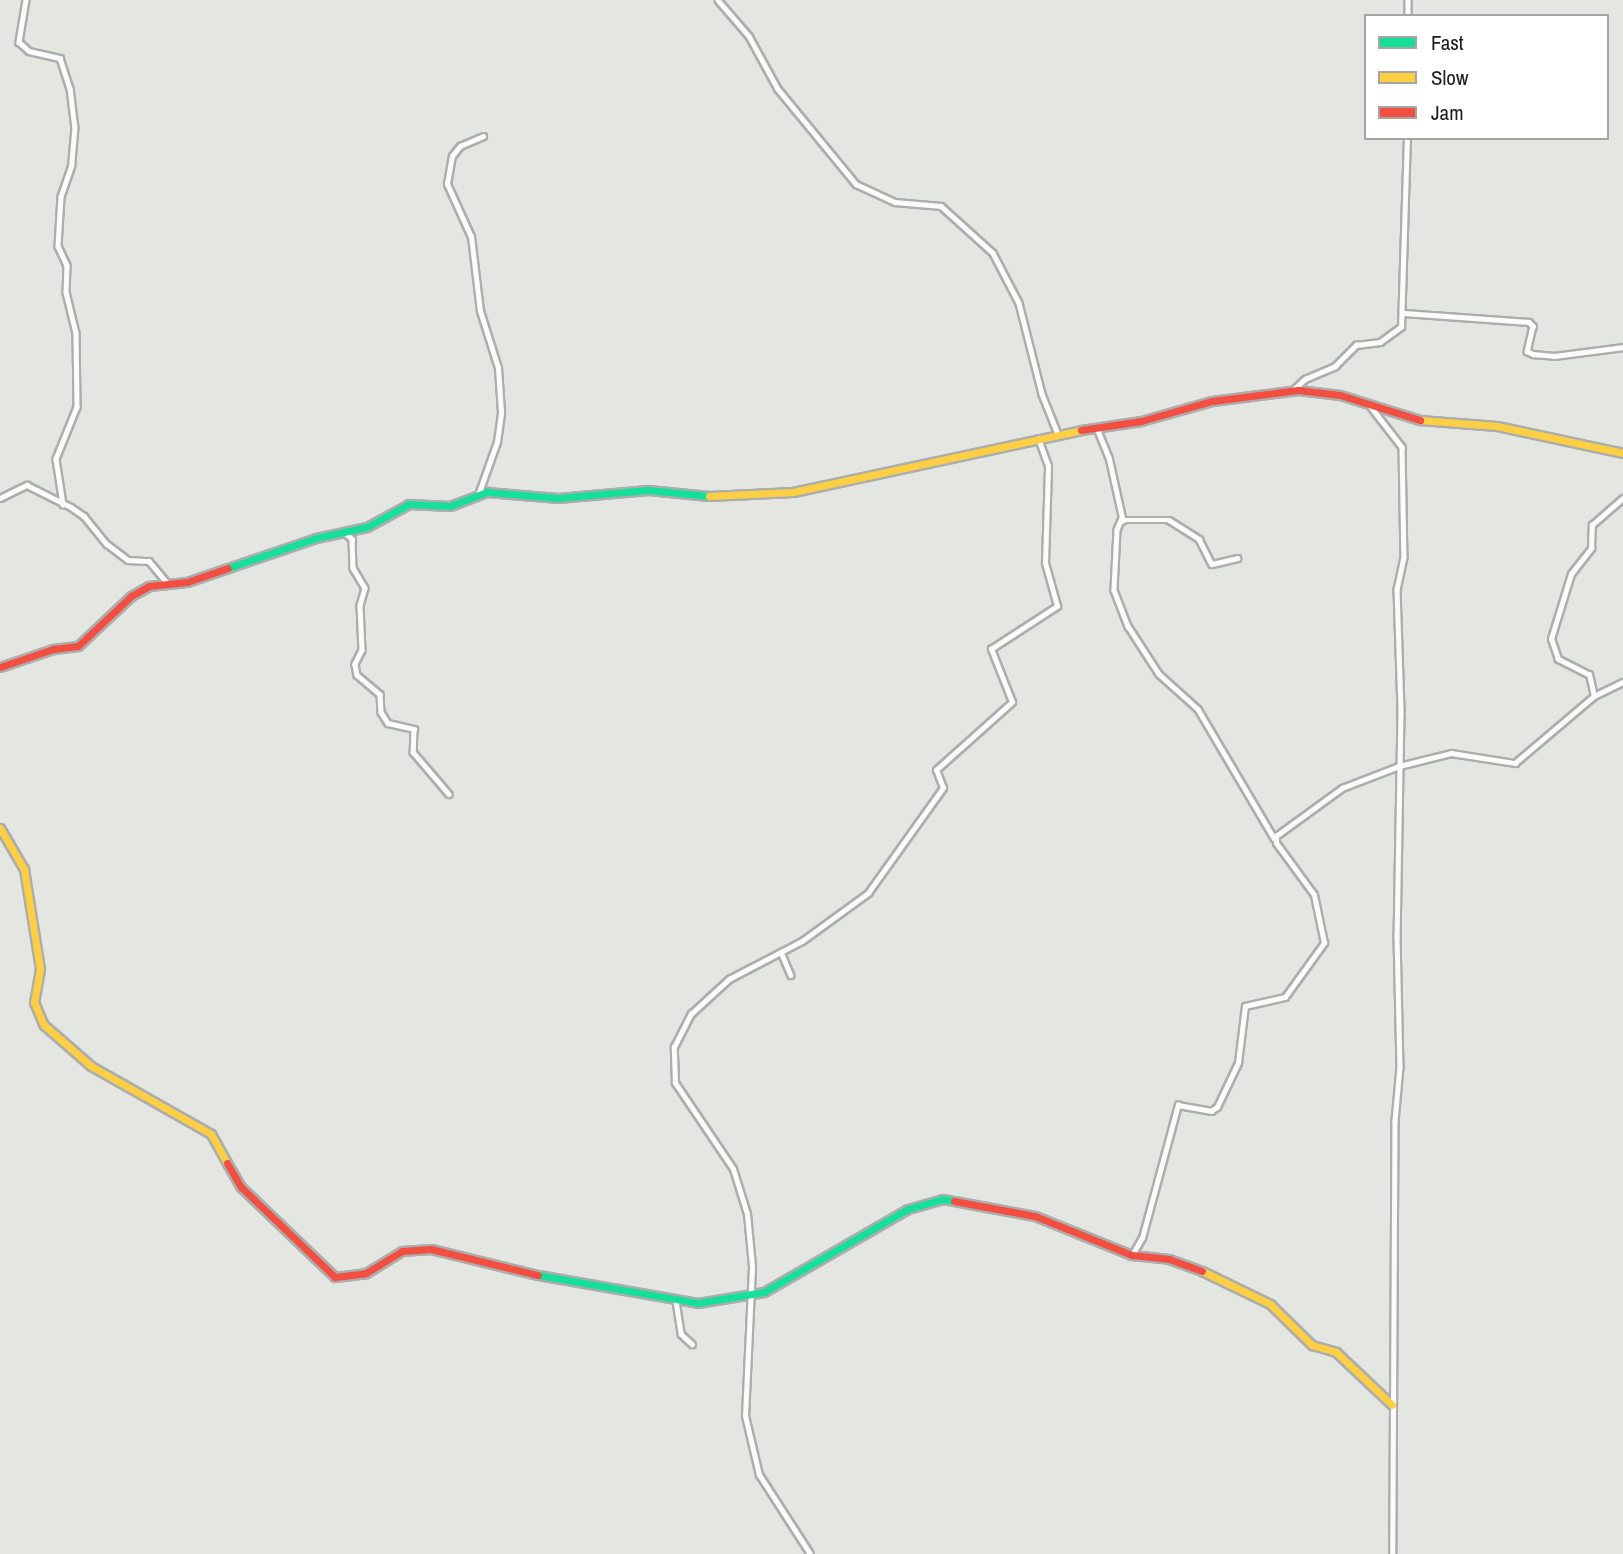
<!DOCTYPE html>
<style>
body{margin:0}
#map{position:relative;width:1623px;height:1554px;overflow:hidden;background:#e4e6e2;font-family:"Archivo Narrow",sans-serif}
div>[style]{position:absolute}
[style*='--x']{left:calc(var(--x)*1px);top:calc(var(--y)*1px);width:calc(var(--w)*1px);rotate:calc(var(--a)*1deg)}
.roads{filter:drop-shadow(2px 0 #adaeac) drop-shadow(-2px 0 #adaeac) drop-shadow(0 2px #adaeac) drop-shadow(0 -2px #adaeac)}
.street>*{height:4.5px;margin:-2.25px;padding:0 2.25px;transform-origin:2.25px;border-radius:2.25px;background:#fbfbfb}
.fast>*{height:7px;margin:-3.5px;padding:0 3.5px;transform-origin:3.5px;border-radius:3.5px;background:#16e098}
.slow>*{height:7px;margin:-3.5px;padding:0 3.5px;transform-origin:3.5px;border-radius:3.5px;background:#ffcf43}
.jam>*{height:7px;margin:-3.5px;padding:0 3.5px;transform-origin:3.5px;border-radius:3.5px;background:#f24e42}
span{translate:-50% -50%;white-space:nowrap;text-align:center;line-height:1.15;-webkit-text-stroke:6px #fff;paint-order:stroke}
.legend{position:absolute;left:1364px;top:14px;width:245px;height:126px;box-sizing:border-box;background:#fff;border:2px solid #a5a5a4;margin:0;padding:9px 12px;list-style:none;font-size:21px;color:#1d1e1b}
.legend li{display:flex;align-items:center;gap:14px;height:35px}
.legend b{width:35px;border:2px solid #a5a5a4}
</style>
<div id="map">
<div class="roads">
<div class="street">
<i style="--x:26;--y:0;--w:43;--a:99.5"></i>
<i style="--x:19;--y:42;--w:13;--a:42"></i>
<i style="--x:29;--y:51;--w:32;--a:13"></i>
<i style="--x:60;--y:58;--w:32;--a:72"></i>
<i style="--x:70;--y:88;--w:39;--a:83"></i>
<i style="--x:75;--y:127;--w:38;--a:95"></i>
<i style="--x:72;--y:165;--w:34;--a:109"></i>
<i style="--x:61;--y:197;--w:49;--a:93.5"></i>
<i style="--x:58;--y:246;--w:21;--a:65"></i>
<i style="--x:67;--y:265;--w:27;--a:92"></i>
<i style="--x:66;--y:292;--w:42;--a:76.3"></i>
<i style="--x:76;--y:333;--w:74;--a:89.2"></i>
<i style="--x:77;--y:407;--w:56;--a:112"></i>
<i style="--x:56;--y:459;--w:46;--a:81.2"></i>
<i style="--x:718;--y:0;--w:48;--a:49.3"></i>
<i style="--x:749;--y:36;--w:60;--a:61.3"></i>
<i style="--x:778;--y:89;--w:123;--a:50.6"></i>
<i style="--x:856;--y:184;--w:43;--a:24.8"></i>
<i style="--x:895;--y:202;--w:46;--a:5"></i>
<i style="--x:941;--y:206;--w:70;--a:42.1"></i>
<i style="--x:993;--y:253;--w:56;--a:62.5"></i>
<i style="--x:1019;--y:303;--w:94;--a:75.8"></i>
<i style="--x:1042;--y:394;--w:43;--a:68.2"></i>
<i style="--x:1408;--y:0;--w:16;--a:90"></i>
<i style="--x:1404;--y:313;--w:125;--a:4.1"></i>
<i style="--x:1529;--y:322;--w:6;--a:45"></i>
<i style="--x:1533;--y:326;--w:26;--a:103"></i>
<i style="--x:1527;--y:351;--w:7;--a:27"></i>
<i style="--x:1533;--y:354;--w:21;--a:5"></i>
<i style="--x:1554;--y:356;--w:70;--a:-7.4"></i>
<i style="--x:1292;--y:391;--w:18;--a:-43"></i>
<i style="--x:1305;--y:379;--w:33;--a:-23"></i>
<i style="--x:1335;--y:366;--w:30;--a:-45"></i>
<i style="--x:1356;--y:345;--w:24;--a:-7"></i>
<i style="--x:1380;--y:342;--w:26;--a:-36"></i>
<i style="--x:1401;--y:327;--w:189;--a:-88.2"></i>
<i style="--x:1371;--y:407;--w:51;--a:52.2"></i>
<i style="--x:1402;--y:447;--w:110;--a:89"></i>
<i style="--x:1404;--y:557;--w:33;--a:102"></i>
<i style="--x:1397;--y:589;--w:123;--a:88.1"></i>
<i style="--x:1401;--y:712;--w:224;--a:91"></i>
<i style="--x:1397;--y:936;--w:131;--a:88.7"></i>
<i style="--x:1400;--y:1067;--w:54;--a:95.3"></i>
<i style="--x:1395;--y:1121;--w:433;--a:90.3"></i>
<i style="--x:1097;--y:428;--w:31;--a:68"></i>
<i style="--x:1109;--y:457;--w:65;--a:77.5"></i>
<i style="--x:1123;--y:520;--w:46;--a:0"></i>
<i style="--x:1169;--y:520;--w:36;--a:32"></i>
<i style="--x:1199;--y:539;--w:28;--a:63"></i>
<i style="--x:1212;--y:564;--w:26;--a:-13"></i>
<i style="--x:478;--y:495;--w:56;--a:-70.3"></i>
<i style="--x:497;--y:442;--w:30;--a:-82"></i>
<i style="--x:501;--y:412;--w:44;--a:-93.9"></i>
<i style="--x:498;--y:368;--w:60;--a:-107.5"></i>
<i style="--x:480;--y:311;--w:75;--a:-96.9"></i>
<i style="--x:471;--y:237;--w:58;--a:-114.4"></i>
<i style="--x:447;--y:184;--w:28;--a:-80"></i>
<i style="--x:452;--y:156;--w:13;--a:-51"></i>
<i style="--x:460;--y:146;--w:25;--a:-23"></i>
<i style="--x:0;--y:498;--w:30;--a:-26"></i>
<i style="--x:27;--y:485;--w:49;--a:26.6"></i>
<i style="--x:71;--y:507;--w:16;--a:35"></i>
<i style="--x:84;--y:516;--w:36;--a:51"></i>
<i style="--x:107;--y:544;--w:26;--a:37"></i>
<i style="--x:128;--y:560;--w:21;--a:3"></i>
<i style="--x:149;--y:561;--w:30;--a:50"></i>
<i style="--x:1122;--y:518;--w:13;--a:113"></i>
<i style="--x:1117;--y:530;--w:60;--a:92.9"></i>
<i style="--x:1114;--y:590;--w:39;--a:69"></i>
<i style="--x:1128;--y:626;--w:57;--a:57.1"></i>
<i style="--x:1159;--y:674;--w:52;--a:41.9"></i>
<i style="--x:1198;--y:709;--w:150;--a:59.5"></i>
<i style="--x:344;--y:532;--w:11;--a:41"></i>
<i style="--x:352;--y:539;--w:29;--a:88"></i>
<i style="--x:353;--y:568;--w:23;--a:59"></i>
<i style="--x:365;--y:588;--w:18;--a:106"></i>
<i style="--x:360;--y:605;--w:45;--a:87.5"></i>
<i style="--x:362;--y:650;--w:16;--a:117"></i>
<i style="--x:355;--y:664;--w:11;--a:80"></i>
<i style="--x:357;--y:675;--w:30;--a:40"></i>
<i style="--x:380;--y:694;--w:18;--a:87"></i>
<i style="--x:381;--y:712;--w:13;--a:58"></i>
<i style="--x:388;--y:723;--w:27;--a:13"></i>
<i style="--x:414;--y:729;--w:23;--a:92"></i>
<i style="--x:413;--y:752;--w:55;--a:49.4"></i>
<i style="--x:1594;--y:696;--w:22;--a:-103"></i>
<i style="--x:1589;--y:675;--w:35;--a:-153"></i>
<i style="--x:1558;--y:659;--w:21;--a:-109"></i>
<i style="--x:1551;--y:639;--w:68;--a:-72.9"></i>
<i style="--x:1571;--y:574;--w:33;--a:-52"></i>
<i style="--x:1591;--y:548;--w:23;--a:-88"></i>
<i style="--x:1592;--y:525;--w:41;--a:-41.1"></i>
<i style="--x:781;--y:952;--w:25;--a:67"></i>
<i style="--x:1132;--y:1255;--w:20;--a:-60"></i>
<i style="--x:1142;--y:1238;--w:138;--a:-74.9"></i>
<i style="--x:1178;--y:1105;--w:34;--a:10"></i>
<i style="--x:1211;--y:1111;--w:7;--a:-34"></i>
<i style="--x:1217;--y:1107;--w:49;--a:-64.5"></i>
<i style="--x:1238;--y:1063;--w:57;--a:-83"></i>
<i style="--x:1245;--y:1006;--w:41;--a:-12.7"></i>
<i style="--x:1285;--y:997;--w:67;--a:-54.2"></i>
<i style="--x:1324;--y:943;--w:49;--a:-101.8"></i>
<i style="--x:1314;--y:895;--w:64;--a:-126.2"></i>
<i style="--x:1276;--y:843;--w:7;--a:-90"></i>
<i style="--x:1276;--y:836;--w:82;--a:-36"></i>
<i style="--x:1342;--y:788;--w:61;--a:-21.1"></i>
<i style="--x:1399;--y:766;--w:54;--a:-14"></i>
<i style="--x:1451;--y:753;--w:65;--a:8.9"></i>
<i style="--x:1515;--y:763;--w:104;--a:-40.3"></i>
<i style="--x:1594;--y:696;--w:32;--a:-26"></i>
<i style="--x:676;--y:1301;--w:33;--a:81"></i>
<i style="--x:681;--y:1334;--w:15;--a:42"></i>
<i style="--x:810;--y:1554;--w:94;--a:-122.8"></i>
<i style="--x:759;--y:1475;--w:61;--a:-103.3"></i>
<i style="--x:745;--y:1416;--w:150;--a:-87.3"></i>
<i style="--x:752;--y:1266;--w:52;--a:-95.5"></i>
<i style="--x:747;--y:1214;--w:47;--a:-107.3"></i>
<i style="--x:733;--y:1169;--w:104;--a:-124"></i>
<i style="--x:675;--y:1083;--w:36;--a:-92"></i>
<i style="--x:674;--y:1047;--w:37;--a:-63"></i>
<i style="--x:691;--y:1014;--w:52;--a:-42.6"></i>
<i style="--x:729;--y:979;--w:82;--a:-27.5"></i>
<i style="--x:802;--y:941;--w:82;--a:-36"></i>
<i style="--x:868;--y:893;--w:129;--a:-54.5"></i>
<i style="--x:943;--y:788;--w:19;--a:-111"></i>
<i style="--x:936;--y:770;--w:102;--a:-41.8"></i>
<i style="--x:1012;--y:702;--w:57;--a:-111.6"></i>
<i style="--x:991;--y:649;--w:79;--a:-33.1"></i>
<i style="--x:1057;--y:606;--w:45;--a:-105.6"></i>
<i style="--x:1045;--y:563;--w:97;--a:-88.2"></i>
<i style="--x:1048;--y:466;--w:29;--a:-110"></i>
</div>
<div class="fast">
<i style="--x:228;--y:568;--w:93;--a:-18.8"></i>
<i style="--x:316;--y:538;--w:52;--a:-12.2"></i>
<i style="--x:367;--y:527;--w:48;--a:-28.7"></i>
<i style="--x:409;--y:504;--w:41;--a:2.8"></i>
<i style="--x:450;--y:506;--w:40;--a:-21"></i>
<i style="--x:487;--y:492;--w:71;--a:4.8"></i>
<i style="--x:558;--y:498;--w:90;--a:-5.1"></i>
<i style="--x:648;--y:490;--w:61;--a:5.6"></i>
<i style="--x:538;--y:1275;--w:162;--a:9.9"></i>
<i style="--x:698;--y:1303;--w:67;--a:-9.5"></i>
<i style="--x:764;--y:1292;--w:166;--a:-30"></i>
<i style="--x:908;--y:1209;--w:35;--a:-16"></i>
<i style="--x:942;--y:1199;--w:12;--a:9"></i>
</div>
<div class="slow">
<i style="--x:1420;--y:420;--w:77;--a:4.5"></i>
<i style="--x:1497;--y:426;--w:129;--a:12.1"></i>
<i style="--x:709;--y:496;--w:84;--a:-2.7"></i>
<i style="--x:793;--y:492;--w:295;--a:-12.1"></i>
<i style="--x:0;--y:828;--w:48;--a:59.7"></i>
<i style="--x:24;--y:869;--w:101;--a:80.9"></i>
<i style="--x:40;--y:969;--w:34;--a:100"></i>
<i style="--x:34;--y:1002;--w:25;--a:67"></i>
<i style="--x:44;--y:1025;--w:62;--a:41.1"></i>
<i style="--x:91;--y:1066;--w:138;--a:29.5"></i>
<i style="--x:211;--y:1134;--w:33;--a:61"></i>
<i style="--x:1202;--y:1271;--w:76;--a:25.9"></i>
<i style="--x:1270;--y:1304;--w:59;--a:44.3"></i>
<i style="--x:1312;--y:1345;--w:25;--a:16"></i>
<i style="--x:1336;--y:1352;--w:77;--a:43.4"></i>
</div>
<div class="jam">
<i style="--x:1081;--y:430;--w:61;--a:-8.5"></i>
<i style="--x:1141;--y:421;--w:74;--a:-15.7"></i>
<i style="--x:1212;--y:401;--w:87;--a:-7.3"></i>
<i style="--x:1298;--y:390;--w:42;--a:6.8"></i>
<i style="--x:1340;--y:395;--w:84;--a:17.4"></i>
<i style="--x:0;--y:667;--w:56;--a:-18.8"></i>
<i style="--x:53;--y:649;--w:25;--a:-7"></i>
<i style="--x:78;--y:646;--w:73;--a:-43.3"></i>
<i style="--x:131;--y:596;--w:21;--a:-29"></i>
<i style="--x:149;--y:586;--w:38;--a:-6"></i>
<i style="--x:187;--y:582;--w:43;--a:-18.9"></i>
<i style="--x:227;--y:1163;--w:28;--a:60"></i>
<i style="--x:241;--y:1187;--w:130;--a:43.8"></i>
<i style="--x:335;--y:1277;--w:31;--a:-7"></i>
<i style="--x:366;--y:1273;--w:42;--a:-31.4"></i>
<i style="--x:402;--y:1251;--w:29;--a:-4"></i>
<i style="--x:431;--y:1249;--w:110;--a:13.7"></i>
<i style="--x:954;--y:1201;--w:82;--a:10.5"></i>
<i style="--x:1035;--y:1216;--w:105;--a:21.9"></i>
<i style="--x:1132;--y:1255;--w:37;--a:6"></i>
<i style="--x:1169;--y:1259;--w:35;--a:20"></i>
</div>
</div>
<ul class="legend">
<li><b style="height:9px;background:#16e098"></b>Fast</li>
<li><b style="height:9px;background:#ffcf43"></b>Slow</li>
<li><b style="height:9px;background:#f24e42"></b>Jam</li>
</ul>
</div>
